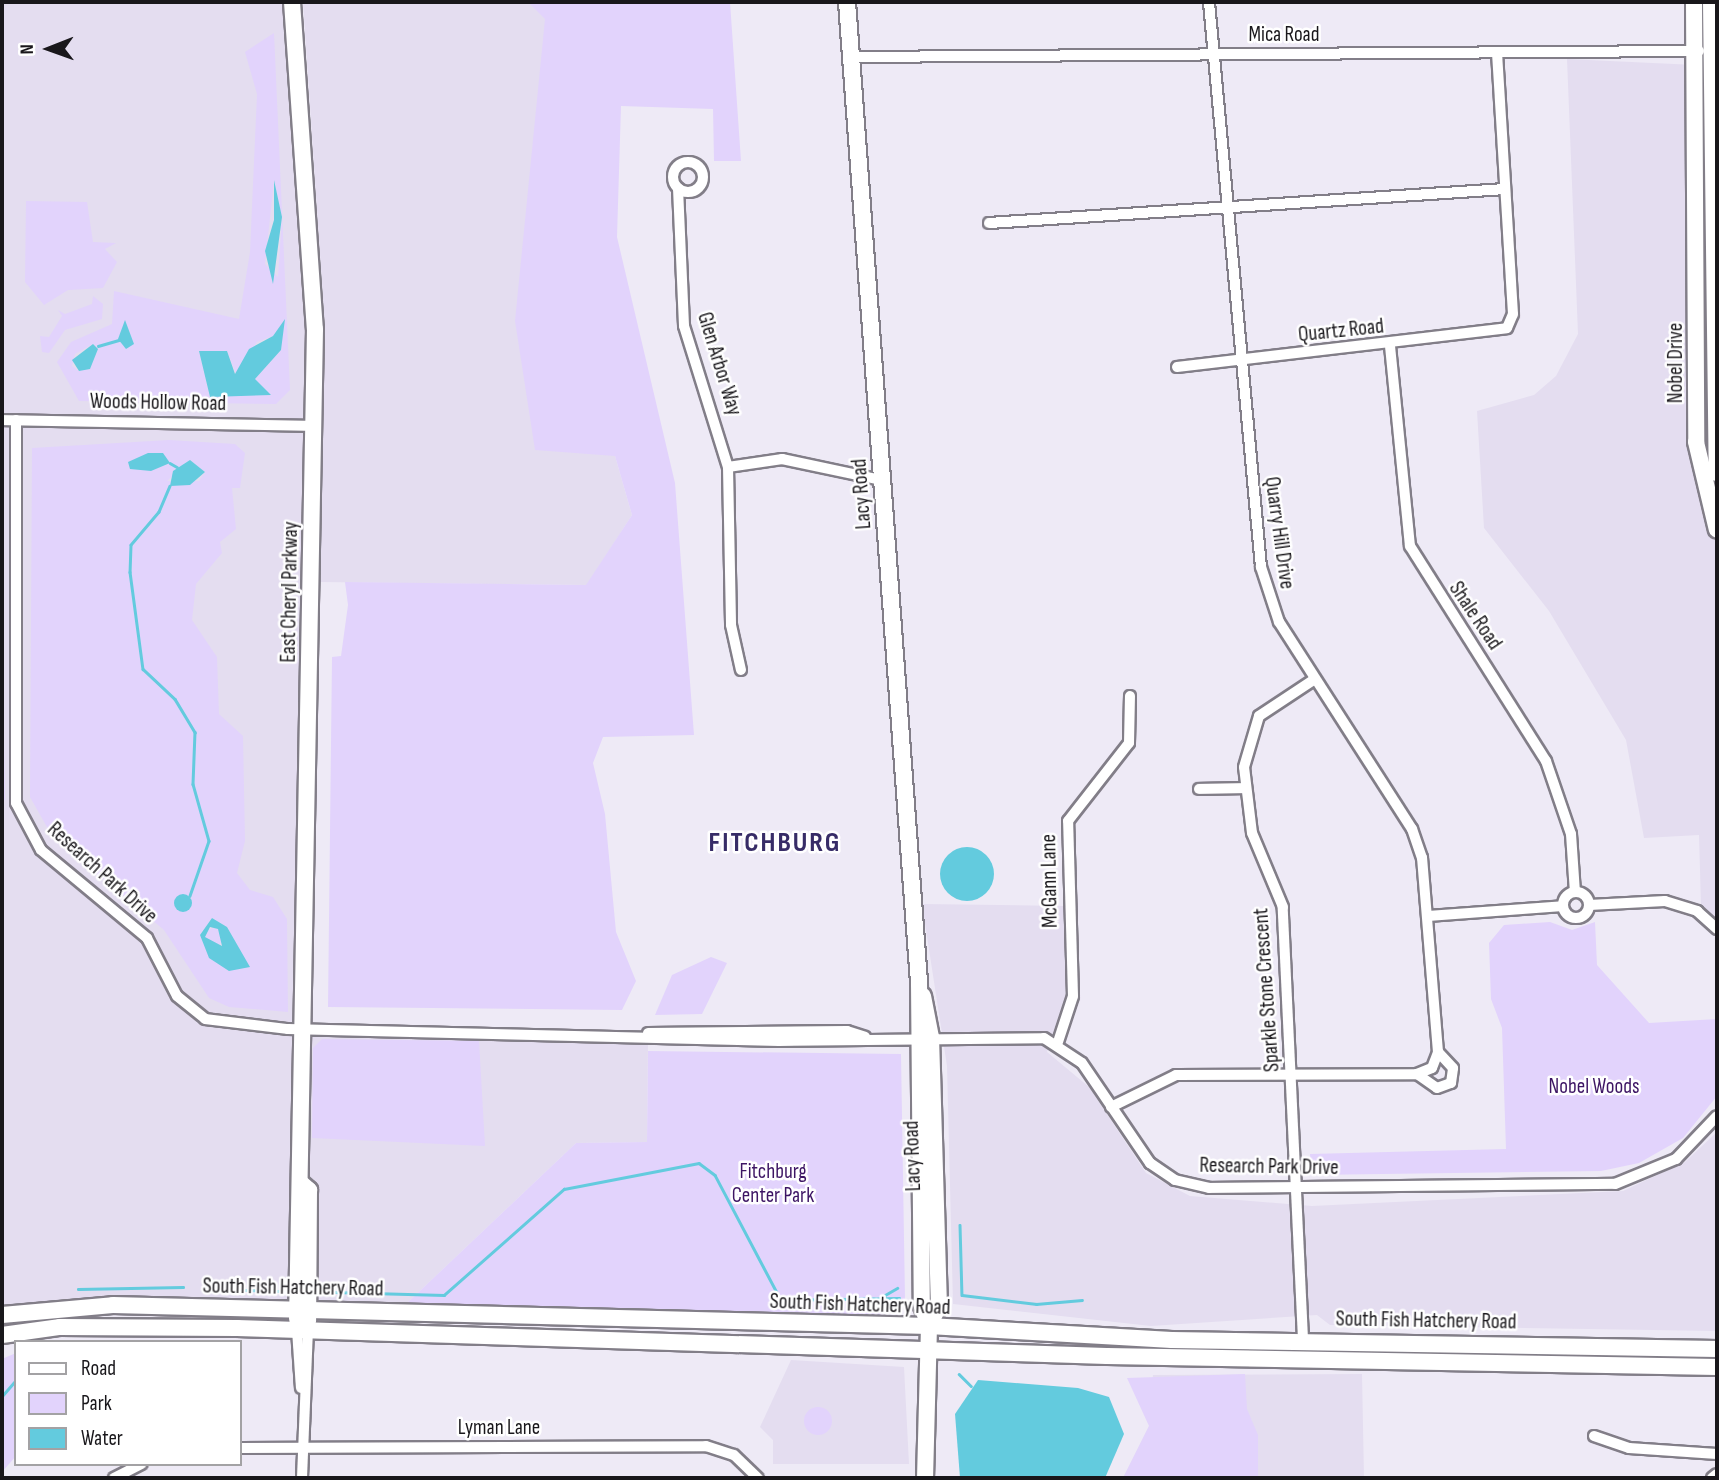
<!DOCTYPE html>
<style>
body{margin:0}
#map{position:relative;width:1719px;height:1480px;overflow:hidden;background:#eeeaf6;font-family:"Sofia Sans Condensed",sans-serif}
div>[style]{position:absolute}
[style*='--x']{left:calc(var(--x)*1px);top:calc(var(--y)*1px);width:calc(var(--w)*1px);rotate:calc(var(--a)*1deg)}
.built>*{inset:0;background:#e4ddf0}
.green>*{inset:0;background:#e2d3fc}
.round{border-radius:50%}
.water>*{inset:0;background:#63cbde}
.stream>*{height:2.5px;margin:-1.25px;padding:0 1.25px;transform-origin:1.25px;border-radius:1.25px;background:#63cbde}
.roads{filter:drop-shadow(2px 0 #827e88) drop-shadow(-2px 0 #827e88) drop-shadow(0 2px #827e88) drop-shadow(0 -2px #827e88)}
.street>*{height:10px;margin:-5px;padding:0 5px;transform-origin:5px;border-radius:5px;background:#fff}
.street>.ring{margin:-5px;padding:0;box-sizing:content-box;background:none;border:10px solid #fff;border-radius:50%}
.secondary>*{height:16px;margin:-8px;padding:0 8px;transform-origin:8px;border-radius:8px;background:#fff}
span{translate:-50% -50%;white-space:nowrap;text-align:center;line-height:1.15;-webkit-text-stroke:5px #fff;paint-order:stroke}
.street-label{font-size:21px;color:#19171b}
.park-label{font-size:21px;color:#3d1564}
.district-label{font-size:28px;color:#372c67;font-weight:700;letter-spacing:2px}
.frame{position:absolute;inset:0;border:4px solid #19171b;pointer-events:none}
.legend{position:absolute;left:14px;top:1340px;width:228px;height:126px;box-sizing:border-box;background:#fff;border:2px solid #a3a2a4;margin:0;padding:9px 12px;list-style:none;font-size:21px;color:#19171b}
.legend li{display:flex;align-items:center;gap:14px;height:35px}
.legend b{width:35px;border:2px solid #a3a2a4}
.north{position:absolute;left:14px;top:14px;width:70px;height:70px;-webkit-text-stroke:5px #fff;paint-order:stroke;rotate:269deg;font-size:19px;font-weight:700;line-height:28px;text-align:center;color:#19171b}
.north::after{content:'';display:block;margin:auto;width:24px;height:32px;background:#19171b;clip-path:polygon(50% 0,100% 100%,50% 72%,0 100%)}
</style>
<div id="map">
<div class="built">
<i style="clip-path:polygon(2px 2px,283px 2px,306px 330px,293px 1036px,648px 1041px,647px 1142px,576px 1143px,405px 1305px,107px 1297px,2px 1306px)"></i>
<i style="clip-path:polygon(303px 2px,548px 2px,615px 456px,632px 515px,587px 585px,320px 582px,325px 329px)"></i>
<i style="clip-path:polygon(1567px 59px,1717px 66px,1717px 920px,1701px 906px,1699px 835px,1644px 838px,1626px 740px,1549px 611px,1484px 528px,1477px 411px,1534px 395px,1556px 376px,1578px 334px)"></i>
<i style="clip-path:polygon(922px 904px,1064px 906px,1066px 996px,1047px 1052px,1089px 1087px,1146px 1173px,1190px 1196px,1312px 1206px,1623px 1191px,1685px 1162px,1717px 1132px,1717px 1331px,1330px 1325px,1317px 1315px,1151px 1326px,953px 1304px,947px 1066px)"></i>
<i style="clip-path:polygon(791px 1360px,904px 1367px,909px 1464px,773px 1464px,773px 1440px,760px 1427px)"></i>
<i style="clip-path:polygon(1362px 1374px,1364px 1478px,1123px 1478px,1149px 1426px,1153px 1375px)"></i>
</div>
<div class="green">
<i style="clip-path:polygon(528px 2px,730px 2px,741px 161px,714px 161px,713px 109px,621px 106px,617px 237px,675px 483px,694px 735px,603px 737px,593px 763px,605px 814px,616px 932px,636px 981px,622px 1010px,328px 1007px,332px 657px,341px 656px,348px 605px,345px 582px,586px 585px,632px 515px,615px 456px,535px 450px,515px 321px,545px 19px)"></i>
<i style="clip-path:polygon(evenodd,274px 33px,290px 390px,276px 404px,79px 401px,57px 362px,71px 342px,112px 324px,114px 291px,239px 319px,250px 252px,257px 94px,245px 52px,274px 33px,274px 181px,282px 217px,278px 277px,265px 264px,274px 181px,274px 33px,273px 336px,281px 350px,255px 379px,259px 386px,210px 397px,199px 351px,227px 351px,236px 374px,257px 342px,273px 336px,274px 33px,93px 344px,98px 349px,92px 363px,79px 371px,72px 366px,75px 354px,93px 344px)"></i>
<i style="clip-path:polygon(26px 201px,87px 202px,93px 242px,116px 243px,105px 249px,117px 262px,103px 288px,68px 290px,44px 305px,25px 282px)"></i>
<i style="clip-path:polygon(93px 296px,103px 304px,102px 319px,65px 330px,49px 353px,42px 352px,40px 336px,49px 337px,62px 316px,58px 310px,65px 314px,92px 304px)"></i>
<i style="clip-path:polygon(evenodd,169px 440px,235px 444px,245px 453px,240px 488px,232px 488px,236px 529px,220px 542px,222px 553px,196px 584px,192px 620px,217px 657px,219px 714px,243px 736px,245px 841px,237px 873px,250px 890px,273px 897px,287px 919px,288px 1012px,229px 1007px,209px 998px,164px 930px,52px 836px,30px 797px,32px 448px,169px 440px,190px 460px,205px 472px,199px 481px,167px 481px,190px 460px,169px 440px,212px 918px,227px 927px,246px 963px,229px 971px,200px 935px,212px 918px)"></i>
<i style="clip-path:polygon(2px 630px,5px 800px,2px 801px)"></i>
<i style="clip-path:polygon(1550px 922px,1572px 930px,1595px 922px,1597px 965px,1649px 1023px,1717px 1019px,1717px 1096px,1683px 1138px,1639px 1163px,1601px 1171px,1311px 1175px,1310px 1154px,1506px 1149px,1502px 1028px,1491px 999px,1489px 943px,1504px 925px)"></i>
<i class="round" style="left:205px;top:928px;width:18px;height:18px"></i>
<i style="clip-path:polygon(711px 957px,727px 963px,702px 1014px,655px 1015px,672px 975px)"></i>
<i style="clip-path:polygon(322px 1039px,479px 1041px,485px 1146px,312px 1138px,313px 1048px)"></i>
<i style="clip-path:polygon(648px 1051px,901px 1054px,905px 1299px,877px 1318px,405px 1305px,576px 1143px,647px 1142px)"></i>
<i style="clip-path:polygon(16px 1353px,16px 1456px,2px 1472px,2px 1359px)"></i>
<i style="clip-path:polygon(1245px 1374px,1247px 1409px,1258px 1435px,1258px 1478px,1123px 1478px,1149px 1426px,1127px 1378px)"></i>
<i class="round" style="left:804px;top:1407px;width:28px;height:28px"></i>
</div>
<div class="water">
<i style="clip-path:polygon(274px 180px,282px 217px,273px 284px,265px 251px,274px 220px)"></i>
<i style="clip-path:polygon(285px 319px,281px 350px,255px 379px,271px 395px,210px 397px,199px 351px,227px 351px,235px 374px,249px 349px,273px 336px)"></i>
<i style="clip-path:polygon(125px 320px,134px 344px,126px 349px,118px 339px)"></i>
<i style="clip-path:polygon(93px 344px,98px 349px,90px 369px,79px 371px,72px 360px)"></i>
<i style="clip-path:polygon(148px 453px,163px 453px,170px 463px,151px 471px,130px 469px,128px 462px)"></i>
<i style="clip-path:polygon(190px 460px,205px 472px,190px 485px,170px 486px,173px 471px)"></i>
<i class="round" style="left:940px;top:847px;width:54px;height:54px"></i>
<i class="round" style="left:174px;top:894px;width:18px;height:18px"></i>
<i style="clip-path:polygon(evenodd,212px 918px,227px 927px,250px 967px,229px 971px,209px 958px,200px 935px,212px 918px,210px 927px,218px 929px,222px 946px,205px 937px,210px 927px)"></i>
<i style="clip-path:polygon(978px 1380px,1078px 1388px,1109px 1397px,1124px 1434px,1105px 1478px,960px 1478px,955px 1414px)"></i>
</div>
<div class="stream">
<i style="--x:98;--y:346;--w:22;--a:-16"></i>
<i style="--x:170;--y:463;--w:8;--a:30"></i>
<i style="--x:170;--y:486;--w:28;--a:113"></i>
<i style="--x:159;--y:512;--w:43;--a:130.3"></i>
<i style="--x:131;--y:545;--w:27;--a:92"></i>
<i style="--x:130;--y:572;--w:98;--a:82.4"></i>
<i style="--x:143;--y:669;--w:44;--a:43.2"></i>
<i style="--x:175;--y:699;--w:39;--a:59"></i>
<i style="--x:195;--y:732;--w:52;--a:92.2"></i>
<i style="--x:193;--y:784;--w:59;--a:74.3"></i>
<i style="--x:209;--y:841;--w:58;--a:109.1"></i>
<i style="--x:960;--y:1225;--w:70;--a:88.4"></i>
<i style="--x:962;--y:1295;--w:75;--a:6.9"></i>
<i style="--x:1036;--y:1304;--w:46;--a:-5"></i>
<i style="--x:78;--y:1289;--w:105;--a:-1.1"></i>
<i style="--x:205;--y:1289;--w:74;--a:1.5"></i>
<i style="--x:334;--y:1292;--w:110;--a:1.6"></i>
<i style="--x:444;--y:1295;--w:160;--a:-41.5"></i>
<i style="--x:564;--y:1189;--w:137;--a:-10.9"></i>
<i style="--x:699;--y:1163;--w:20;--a:37"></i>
<i style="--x:715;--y:1175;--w:141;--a:62.2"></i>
<i style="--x:781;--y:1300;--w:118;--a:-1"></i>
<i style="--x:885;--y:1295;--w:14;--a:-30"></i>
<i style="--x:959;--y:1374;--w:17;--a:45"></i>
<i style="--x:2;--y:1396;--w:21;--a:-49"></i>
</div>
<div class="roads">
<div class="street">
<i style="--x:851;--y:57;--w:848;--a:-0.41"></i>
<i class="ring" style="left:673px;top:162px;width:20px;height:20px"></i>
<i style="--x:678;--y:188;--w:138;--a:87.5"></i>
<i style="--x:684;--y:326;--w:148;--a:72.7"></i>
<i style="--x:728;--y:467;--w:158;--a:88.9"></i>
<i style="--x:731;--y:625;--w:46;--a:77.5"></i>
<i style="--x:989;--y:223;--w:517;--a:-3.77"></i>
<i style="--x:1390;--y:346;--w:201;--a:84.3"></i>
<i style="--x:1410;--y:546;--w:254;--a:57.7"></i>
<i style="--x:1546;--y:761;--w:77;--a:71.1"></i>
<i style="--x:1571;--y:834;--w:58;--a:86.1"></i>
<i style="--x:1177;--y:367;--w:332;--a:-6.7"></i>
<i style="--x:1507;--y:328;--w:15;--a:-67"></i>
<i style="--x:1513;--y:314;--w:261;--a:-93.5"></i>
<i style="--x:2;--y:420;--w:311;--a:1.1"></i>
<i style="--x:16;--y:420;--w:383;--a:90"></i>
<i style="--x:16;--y:803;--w:53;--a:62"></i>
<i style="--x:41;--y:850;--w:138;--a:39.7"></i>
<i style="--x:147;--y:938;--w:65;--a:62.7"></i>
<i style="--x:177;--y:996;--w:36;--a:39"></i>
<i style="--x:205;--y:1019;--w:84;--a:6.9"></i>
<i style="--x:288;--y:1029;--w:491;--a:1.4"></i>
<i style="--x:779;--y:1041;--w:265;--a:-0.6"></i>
<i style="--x:1044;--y:1038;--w:45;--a:33.3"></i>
<i style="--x:1082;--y:1063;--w:121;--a:55.8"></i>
<i style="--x:1150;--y:1163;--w:30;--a:34"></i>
<i style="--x:1175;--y:1180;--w:35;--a:13"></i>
<i style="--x:1209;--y:1188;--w:406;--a:-0.6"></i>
<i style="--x:1615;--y:1184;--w:66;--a:-22.3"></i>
<i style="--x:1676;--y:1159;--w:59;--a:-46.4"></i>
<i style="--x:728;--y:467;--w:55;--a:-8.4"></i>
<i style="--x:782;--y:459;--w:102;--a:11.9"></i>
<i style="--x:1199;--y:789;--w:46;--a:-1.2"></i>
<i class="ring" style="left:1563px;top:892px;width:16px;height:16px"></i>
<i style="--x:1589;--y:905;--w:76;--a:-3"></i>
<i style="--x:1665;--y:901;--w:34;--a:17"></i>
<i style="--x:1697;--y:911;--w:27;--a:42"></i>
<i style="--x:1428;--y:916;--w:135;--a:-4.2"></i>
<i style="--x:648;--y:1033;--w:199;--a:-0.6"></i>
<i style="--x:847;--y:1031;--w:19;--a:18"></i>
<i style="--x:1058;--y:1042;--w:48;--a:-71.9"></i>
<i style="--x:1073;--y:996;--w:175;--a:-91.6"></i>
<i style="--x:1068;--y:821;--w:99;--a:-52"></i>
<i style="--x:1129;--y:743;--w:47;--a:-88.8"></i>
<i style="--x:1417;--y:1074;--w:24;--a:35"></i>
<i style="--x:1437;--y:1088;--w:15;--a:-20"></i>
<i style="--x:1451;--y:1083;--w:15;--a:-82"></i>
<i style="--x:1453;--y:1068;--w:22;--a:-133"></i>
<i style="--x:1111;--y:1107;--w:72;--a:-26.2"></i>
<i style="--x:1176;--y:1075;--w:241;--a:-0.2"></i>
<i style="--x:1417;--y:1074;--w:16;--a:-22"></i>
<i style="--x:1432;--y:1068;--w:17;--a:-69"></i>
<i style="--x:1438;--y:1052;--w:195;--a:-94.7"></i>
<i style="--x:1422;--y:858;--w:31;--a:-109"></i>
<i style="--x:1412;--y:829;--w:246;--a:-122.7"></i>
<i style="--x:1279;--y:622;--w:58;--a:-108.1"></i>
<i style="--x:1261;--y:567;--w:567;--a:-95.26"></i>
<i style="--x:297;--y:1330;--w:58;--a:86.1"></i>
<i style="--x:1303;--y:1339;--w:432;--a:-92.7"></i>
<i style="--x:1283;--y:907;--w:80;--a:-112.7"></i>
<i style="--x:1252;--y:833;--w:66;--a:-96.9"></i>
<i style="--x:1244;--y:767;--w:53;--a:-73.6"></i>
<i style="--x:1259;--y:716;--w:67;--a:-33.5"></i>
<i style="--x:1594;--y:1436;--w:37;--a:19"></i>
<i style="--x:1629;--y:1448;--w:88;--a:3.9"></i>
<i style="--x:240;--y:1448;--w:466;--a:-0.2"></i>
<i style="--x:706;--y:1446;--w:29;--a:18"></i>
<i style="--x:734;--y:1455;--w:33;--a:44"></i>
<i style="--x:114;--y:1478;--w:31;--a:-27"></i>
<i style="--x:302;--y:1478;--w:147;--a:-87.7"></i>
<i style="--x:1712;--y:1478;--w:6;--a:-39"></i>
</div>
<div class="secondary">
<i style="--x:292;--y:2;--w:328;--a:86"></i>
<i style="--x:315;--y:329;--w:990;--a:91.04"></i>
<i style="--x:847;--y:2;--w:984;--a:85.8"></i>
<i style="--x:919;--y:983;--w:323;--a:89.5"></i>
<i style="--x:922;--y:1306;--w:21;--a:71"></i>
<i style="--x:929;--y:1326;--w:152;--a:91.5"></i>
<i style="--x:1694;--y:2;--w:440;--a:89.7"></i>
<i style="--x:1696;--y:442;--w:90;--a:76.6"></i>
<i style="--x:1711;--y:2;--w:471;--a:89.3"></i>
<i style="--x:923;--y:996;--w:42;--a:79"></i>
<i style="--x:931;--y:1037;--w:269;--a:88.3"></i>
<i style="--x:939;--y:1306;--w:22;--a:117"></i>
<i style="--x:301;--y:1183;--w:11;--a:41"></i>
<i style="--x:309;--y:1190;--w:131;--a:90.4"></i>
<i style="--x:2;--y:1315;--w:111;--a:-5.1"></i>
<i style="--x:113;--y:1305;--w:816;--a:1.47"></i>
<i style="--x:929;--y:1326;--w:243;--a:3.3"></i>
<i style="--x:1172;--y:1340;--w:545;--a:0.95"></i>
<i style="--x:2;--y:1335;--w:59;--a:-7.9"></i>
<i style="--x:60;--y:1327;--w:177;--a:0.3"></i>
<i style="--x:237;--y:1328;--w:870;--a:1.84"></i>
<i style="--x:1107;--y:1356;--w:610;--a:1.03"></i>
</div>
</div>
<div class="street-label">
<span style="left:1284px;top:35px">Mica Road</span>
<span style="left:1341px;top:331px;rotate:-6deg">Quartz Road</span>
<span style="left:1676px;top:363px;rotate:-90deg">Nobel Drive</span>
<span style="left:719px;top:364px;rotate:73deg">Glen Arbor Way</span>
<span style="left:158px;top:403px;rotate:1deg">Woods Hollow Road</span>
<span style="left:862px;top:494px;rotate:-94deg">Lacy Road</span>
<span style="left:1279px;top:533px;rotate:82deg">Quarry Hill Drive</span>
<span style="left:290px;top:592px;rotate:-89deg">East Cheryl Parkway</span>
<span style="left:1475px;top:616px;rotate:56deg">Shale Road</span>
<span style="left:102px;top:873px;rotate:42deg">Research Park Drive</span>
<span style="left:1050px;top:881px;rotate:-91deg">McGann Lane</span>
<span style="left:1267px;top:990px;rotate:-94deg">Sparkle Stone Crescent</span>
<span style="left:913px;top:1156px;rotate:-92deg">Lacy Road</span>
<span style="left:1269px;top:1167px;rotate:1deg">Research Park Drive</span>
<span style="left:293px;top:1288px;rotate:1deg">South Fish Hatchery Road</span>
<span style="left:860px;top:1305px;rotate:2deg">South Fish Hatchery Road</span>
<span style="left:1426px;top:1321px;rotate:1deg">South Fish Hatchery Road</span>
<span style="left:499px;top:1428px">Lyman Lane</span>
</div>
<div class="park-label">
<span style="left:1594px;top:1087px">Nobel Woods</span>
<span style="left:773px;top:1184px">Fitchburg<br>Center Park</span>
</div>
<div class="district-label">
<span style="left:775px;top:843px">FITCHBURG</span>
</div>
<div class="frame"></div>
<ul class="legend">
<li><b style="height:9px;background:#fff"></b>Road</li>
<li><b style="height:19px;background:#e2d3fc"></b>Park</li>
<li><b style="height:19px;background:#63cbde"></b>Water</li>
</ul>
<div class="north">N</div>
</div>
